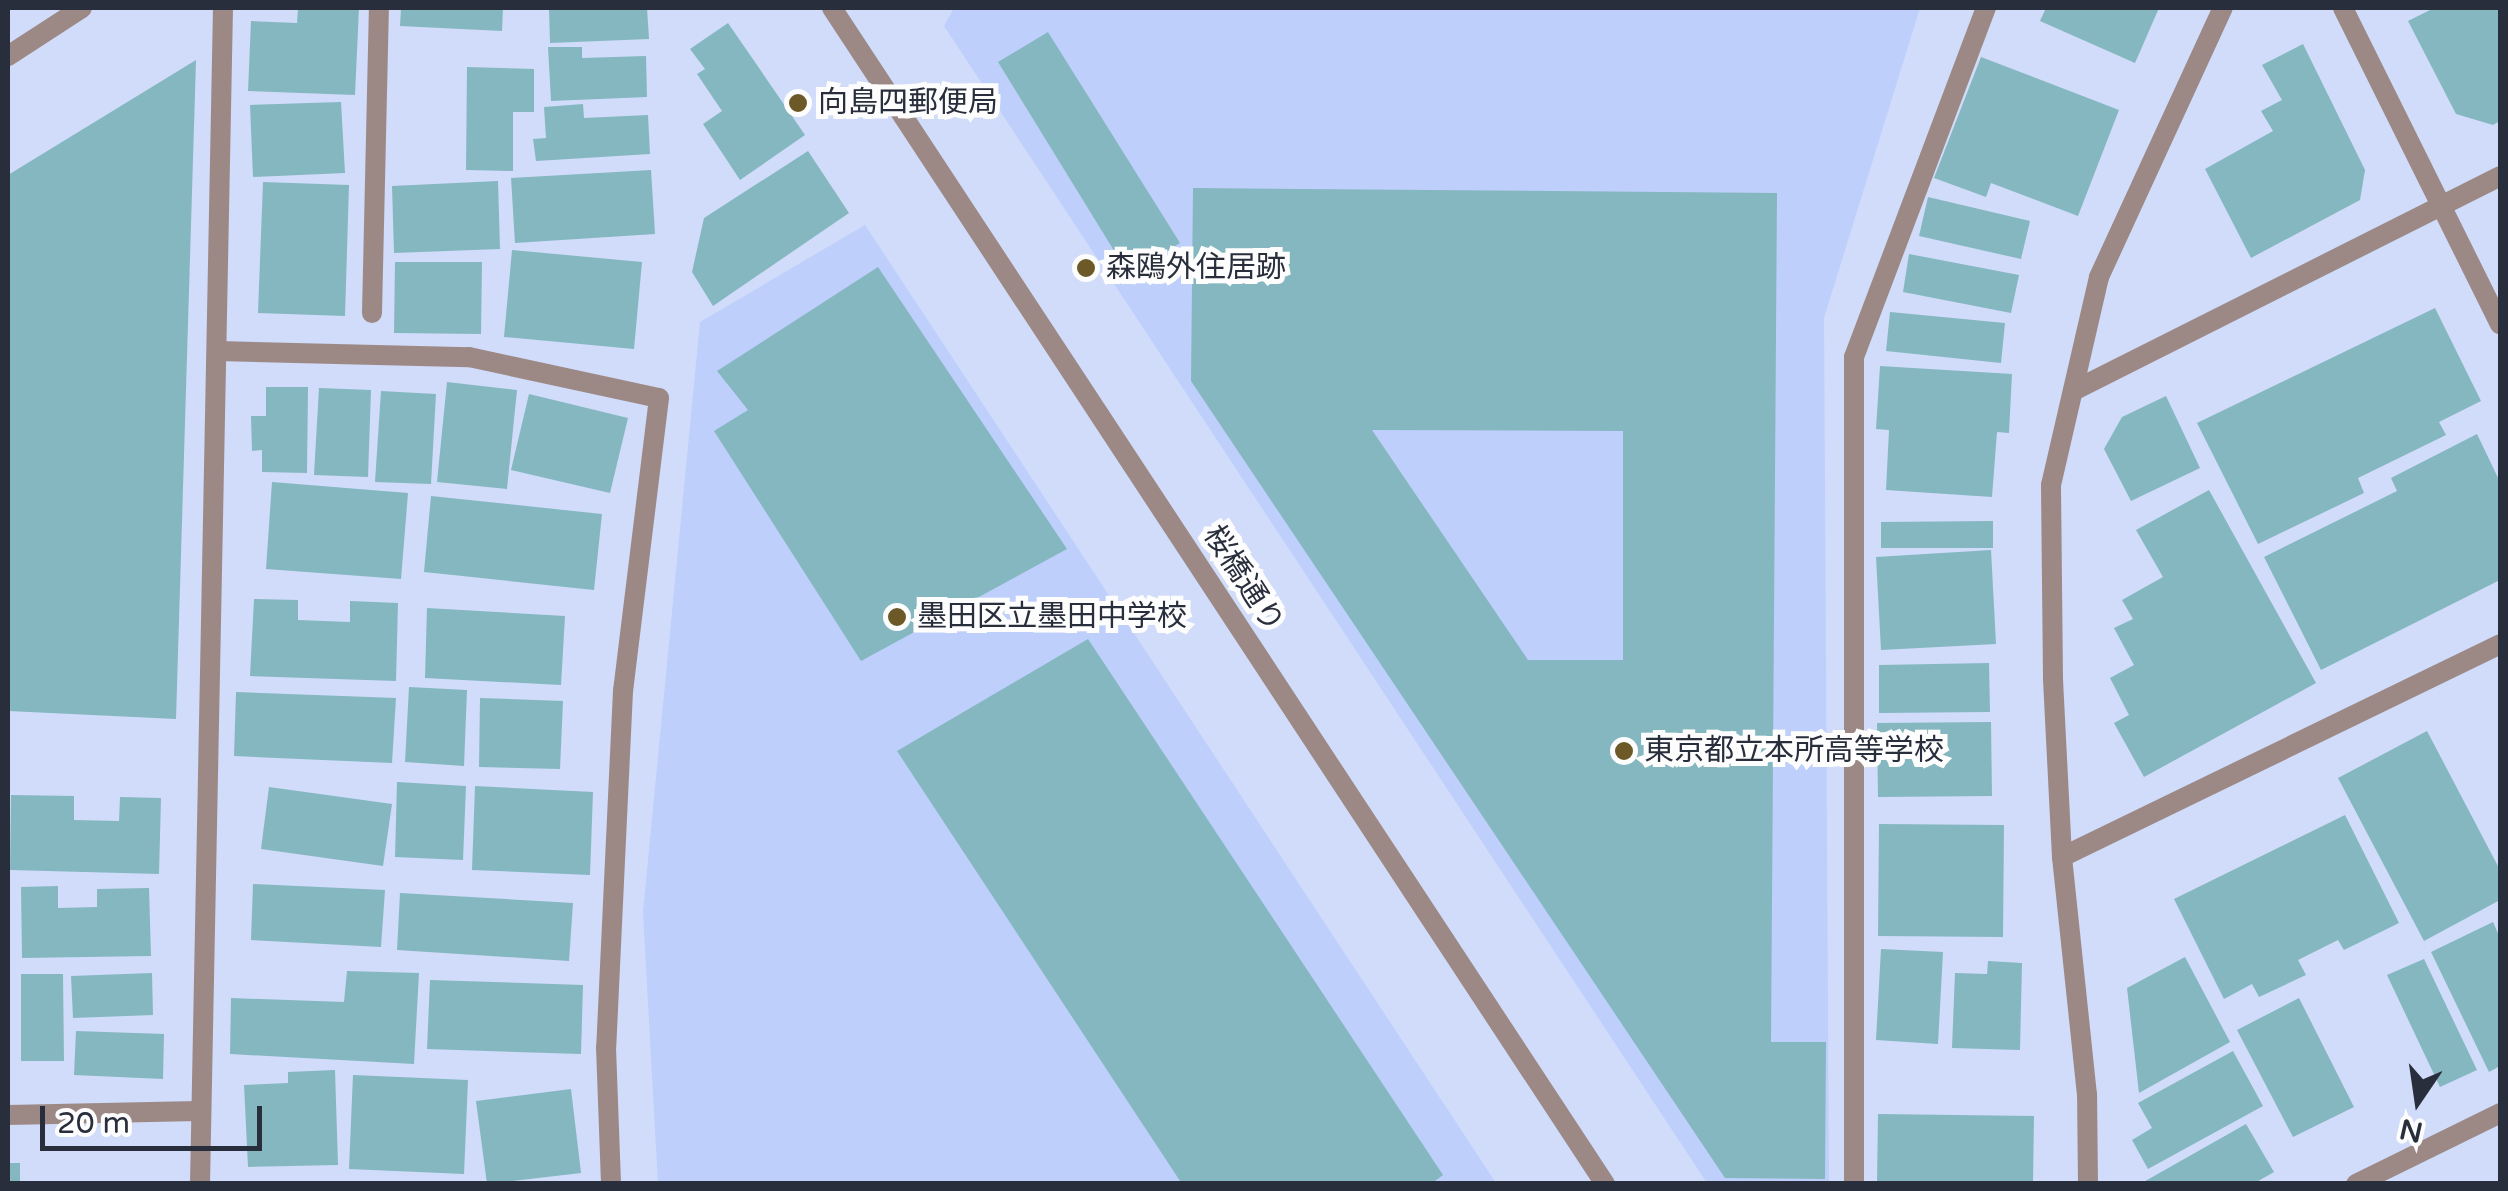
<!DOCTYPE html>
<meta charset="utf-8">
<style>
body{margin:0}
#map{position:relative;width:2508px;height:1191px;overflow:hidden;background:#d0dcfa;font-family:"Varela Round","Noto Sans JP",sans-serif}
div>[style]{position:absolute}
[style*='--x']{left:calc(var(--x)*1px);top:calc(var(--y)*1px);width:calc(var(--w)*1px);rotate:calc(var(--a)*1deg)}
.built>*{inset:0;background:#becffb}
.building>*{inset:0;background:#85b7c0}
.service>*{height:20px;margin:-10px;padding:0 10px;transform-origin:10px;border-radius:10px;background:#9c8986}
.minor>*{height:20px;margin:-10px;padding:0 10px;transform-origin:10px;border-radius:10px;background:#9c8986}
.tertiary>*{height:20px;margin:-10px;padding:0 10px;transform-origin:10px;border-radius:10px;background:#9c8986}
.dots>*{width:28px;height:28px;translate:-50% -50%;box-sizing:border-box;border:5px solid #fdfdfd;border-radius:50%}
span{translate:-50% -50%;white-space:nowrap;text-align:center;line-height:1.15;-webkit-text-stroke:10px #fdfdfd;paint-order:stroke}
.poi-label{font-size:30px;color:#292e3c}
.left{translate:0 -50%;text-align:left}
.street-label{font-size:30px;color:#292e3c}
.frame{position:absolute;inset:0;border:10px solid #292e3c;pointer-events:none}
.north{position:absolute;left:2368px;top:1051px;width:100px;height:100px;-webkit-text-stroke:8px #fdfdfd;paint-order:stroke;rotate:193deg;font-size:28px;font-weight:700;line-height:40px;text-align:center;color:#292e3c}
.north::after{content:'';display:block;margin:auto;width:35px;height:45px;background:#292e3c;clip-path:polygon(50% 0,100% 100%,50% 72%,0 100%)}
.scale{position:absolute;left:40px;top:1106px;width:222px;height:45px;box-sizing:border-box;border:5px solid #292e3c;border-top:0;padding-left:12px;font-size:30px;line-height:35px;white-space:nowrap;color:#292e3c;-webkit-text-stroke:8px #fdfdfd;paint-order:stroke}
</style>
<div id="map">
<div class="built">
<i style="clip-path:polygon(954px 8px,1920px 8px,1824px 318px,1829px 1183px,1707px 1183px,944px 26px)"></i>
<i style="clip-path:polygon(865px 225px,1496px 1183px,658px 1184px,643px 912px,700px 322px)"></i>
</div>
<div class="building">
<i style="clip-path:polygon(298px 8px,359px 8px,355px 95px,248px 91px,251px 21px,297px 23px)"></i>
<i style="clip-path:polygon(401px 8px,503px 8px,502px 31px,400px 26px)"></i>
<i style="clip-path:polygon(549px 8px,647px 8px,649px 39px,550px 43px)"></i>
<i style="clip-path:polygon(2046px 8px,2159px 8px,2135px 63px,2040px 21px)"></i>
<i style="clip-path:polygon(2434px 8px,2500px 8px,2500px 121px,2493px 125px,2456px 114px,2408px 21px)"></i>
<i style="clip-path:polygon(728px 23px,805px 135px,740px 180px,703px 124px,722px 111px,697px 74px,705px 69px,690px 49px)"></i>
<i style="clip-path:polygon(1048px 32px,1180px 243px,1129px 275px,998px 62px)"></i>
<i style="clip-path:polygon(2303px 44px,2365px 170px,2360px 200px,2251px 258px,2205px 169px,2273px 131px,2261px 111px,2282px 100px,2262px 65px)"></i>
<i style="clip-path:polygon(548px 47px,582px 47px,582px 58px,646px 56px,647px 97px,551px 101px)"></i>
<i style="clip-path:polygon(1981px 57px,2119px 110px,2078px 216px,1991px 183px,1986px 197px,1934px 178px)"></i>
<i style="clip-path:polygon(196px 60px,176px 719px,8px 711px,8px 175px)"></i>
<i style="clip-path:polygon(467px 67px,534px 69px,534px 112px,513px 112px,513px 171px,466px 170px)"></i>
<i style="clip-path:polygon(341px 102px,345px 173px,253px 177px,250px 105px)"></i>
<i style="clip-path:polygon(583px 104px,584px 118px,648px 115px,650px 154px,536px 161px,533px 139px,546px 138px,544px 107px)"></i>
<i style="clip-path:polygon(808px 151px,849px 213px,713px 306px,692px 272px,704px 218px)"></i>
<i style="clip-path:polygon(651px 170px,655px 234px,515px 243px,511px 178px)"></i>
<i style="clip-path:polygon(498px 181px,500px 249px,394px 253px,392px 186px)"></i>
<i style="clip-path:polygon(263px 182px,349px 185px,345px 316px,258px 313px)"></i>
<i style="clip-path:polygon(evenodd,1193px 188px,1777px 193px,1771px 1042px,1826px 1042px,1825px 1179px,1725px 1178px,1191px 381px,1193px 188px,1372px 430px,1623px 431px,1623px 660px,1528px 660px,1372px 430px)"></i>
<i style="clip-path:polygon(1928px 197px,2030px 221px,2021px 259px,1919px 236px)"></i>
<i style="clip-path:polygon(512px 250px,642px 262px,634px 349px,504px 337px)"></i>
<i style="clip-path:polygon(1909px 254px,2019px 275px,2011px 313px,1903px 292px)"></i>
<i style="clip-path:polygon(395px 262px,482px 262px,481px 334px,394px 333px)"></i>
<i style="clip-path:polygon(878px 267px,1067px 549px,861px 661px,714px 431px,748px 410px,717px 371px)"></i>
<i style="clip-path:polygon(2435px 308px,2481px 401px,2439px 422px,2446px 435px,2358px 478px,2364px 493px,2258px 544px,2197px 423px)"></i>
<i style="clip-path:polygon(1890px 312px,2005px 323px,2001px 363px,1886px 351px)"></i>
<i style="clip-path:polygon(1880px 366px,2012px 374px,2009px 433px,1997px 432px,1992px 497px,1886px 490px,1889px 430px,1876px 429px)"></i>
<i style="clip-path:polygon(447px 382px,517px 390px,507px 489px,437px 482px)"></i>
<i style="clip-path:polygon(266px 387px,308px 387px,307px 473px,262px 472px,262px 450px,252px 451px,251px 416px,266px 416px)"></i>
<i style="clip-path:polygon(319px 388px,371px 390px,368px 477px,314px 475px)"></i>
<i style="clip-path:polygon(381px 391px,436px 394px,431px 484px,375px 482px)"></i>
<i style="clip-path:polygon(529px 394px,628px 418px,610px 493px,511px 470px)"></i>
<i style="clip-path:polygon(2166px 396px,2200px 468px,2131px 501px,2104px 449px,2122px 417px)"></i>
<i style="clip-path:polygon(2477px 434px,2500px 482px,2500px 580px,2321px 670px,2264px 557px,2397px 491px,2391px 478px)"></i>
<i style="clip-path:polygon(272px 482px,408px 493px,401px 579px,266px 569px)"></i>
<i style="clip-path:polygon(2209px 490px,2316px 683px,2144px 777px,2114px 723px,2129px 715px,2110px 678px,2134px 665px,2114px 628px,2133px 619px,2122px 600px,2163px 577px,2136px 530px)"></i>
<i style="clip-path:polygon(431px 496px,602px 514px,594px 590px,424px 572px)"></i>
<i style="clip-path:polygon(1993px 521px,1993px 548px,1881px 548px,1881px 522px)"></i>
<i style="clip-path:polygon(1991px 550px,1996px 644px,1881px 650px,1876px 557px)"></i>
<i style="clip-path:polygon(254px 599px,298px 600px,298px 620px,350px 622px,350px 601px,398px 603px,396px 681px,250px 676px)"></i>
<i style="clip-path:polygon(427px 608px,565px 616px,561px 685px,425px 678px)"></i>
<i style="clip-path:polygon(1088px 639px,1443px 1175px,1431px 1184px,1182px 1184px,897px 751px)"></i>
<i style="clip-path:polygon(1989px 663px,1990px 712px,1879px 713px,1879px 665px)"></i>
<i style="clip-path:polygon(409px 687px,467px 690px,464px 766px,405px 762px)"></i>
<i style="clip-path:polygon(236px 692px,396px 698px,392px 763px,234px 756px)"></i>
<i style="clip-path:polygon(480px 698px,563px 701px,560px 769px,479px 767px)"></i>
<i style="clip-path:polygon(1991px 722px,1992px 796px,1878px 797px,1877px 723px)"></i>
<i style="clip-path:polygon(2427px 731px,2500px 870px,2500px 900px,2424px 941px,2338px 778px)"></i>
<i style="clip-path:polygon(397px 782px,466px 786px,463px 860px,395px 857px)"></i>
<i style="clip-path:polygon(475px 786px,593px 792px,590px 875px,472px 870px)"></i>
<i style="clip-path:polygon(269px 787px,392px 804px,383px 866px,261px 849px)"></i>
<i style="clip-path:polygon(11px 795px,74px 796px,74px 820px,119px 821px,120px 797px,161px 798px,159px 874px,10px 870px)"></i>
<i style="clip-path:polygon(2345px 815px,2399px 923px,2344px 950px,2338px 940px,2298px 960px,2306px 975px,2259px 997px,2252px 984px,2224px 999px,2174px 899px)"></i>
<i style="clip-path:polygon(1879px 824px,2004px 825px,2003px 937px,1878px 936px)"></i>
<i style="clip-path:polygon(253px 884px,385px 890px,381px 947px,251px 940px)"></i>
<i style="clip-path:polygon(58px 886px,58px 908px,97px 907px,97px 889px,149px 888px,151px 956px,22px 958px,21px 887px)"></i>
<i style="clip-path:polygon(400px 893px,573px 903px,569px 961px,397px 950px)"></i>
<i style="clip-path:polygon(2493px 922px,2500px 938px,2500px 1066px,2489px 1072px,2431px 952px)"></i>
<i style="clip-path:polygon(1881px 949px,1943px 952px,1938px 1044px,1876px 1040px)"></i>
<i style="clip-path:polygon(2185px 957px,2230px 1042px,2139px 1093px,2127px 988px)"></i>
<i style="clip-path:polygon(2424px 959px,2477px 1070px,2440px 1087px,2387px 975px)"></i>
<i style="clip-path:polygon(1988px 961px,2022px 963px,2020px 1050px,1952px 1048px,1955px 973px,1987px 974px)"></i>
<i style="clip-path:polygon(347px 971px,419px 973px,414px 1064px,230px 1054px,231px 998px,344px 1002px)"></i>
<i style="clip-path:polygon(152px 973px,153px 1015px,73px 1018px,71px 976px)"></i>
<i style="clip-path:polygon(21px 974px,63px 974px,64px 1061px,21px 1061px)"></i>
<i style="clip-path:polygon(430px 980px,583px 985px,581px 1054px,427px 1049px)"></i>
<i style="clip-path:polygon(2299px 998px,2354px 1107px,2293px 1137px,2237px 1030px)"></i>
<i style="clip-path:polygon(76px 1031px,164px 1034px,163px 1079px,74px 1075px)"></i>
<i style="clip-path:polygon(2233px 1051px,2263px 1106px,2148px 1169px,2132px 1140px,2152px 1128px,2138px 1103px)"></i>
<i style="clip-path:polygon(335px 1070px,338px 1165px,248px 1167px,244px 1085px,288px 1083px,288px 1072px)"></i>
<i style="clip-path:polygon(353px 1075px,468px 1080px,464px 1174px,349px 1169px)"></i>
<i style="clip-path:polygon(571px 1089px,581px 1173px,487px 1184px,476px 1101px)"></i>
<i style="clip-path:polygon(1878px 1114px,2034px 1116px,2033px 1184px,1877px 1184px)"></i>
<i style="clip-path:polygon(2246px 1124px,2274px 1172px,2253px 1184px,2140px 1184px)"></i>
<i style="clip-path:polygon(8px 1163px,20px 1163px,20px 1184px,8px 1184px)"></i>
</div>
<div class="service">
<i style="--x:8;--y:1115;--w:190;--a:-1.2"></i>
<i style="--x:1854;--y:1184;--w:827;--a:-90"></i>
<i style="--x:1854;--y:357;--w:373;--a:-69.3"></i>
</div>
<div class="minor">
<i style="--x:2343;--y:8;--w:353;--a:63.6"></i>
<i style="--x:372;--y:313;--w:305;--a:-88.7"></i>
<i style="--x:217;--y:351;--w:252;--a:1.4"></i>
<i style="--x:469;--y:357;--w:194;--a:12.2"></i>
<i style="--x:659;--y:398;--w:295;--a:97"></i>
<i style="--x:623;--y:691;--w:356;--a:92.7"></i>
<i style="--x:606;--y:1047;--w:137;--a:87.9"></i>
<i style="--x:2073;--y:391;--w:478;--a:-26.7"></i>
<i style="--x:2062;--y:857;--w:487;--a:-25.9"></i>
<i style="--x:200;--y:1184;--w:1176;--a:-88.88"></i>
<i style="--x:2088;--y:1184;--w:89;--a:-90.6"></i>
<i style="--x:2087;--y:1095;--w:239;--a:-96"></i>
<i style="--x:2062;--y:857;--w:179;--a:-92.9"></i>
<i style="--x:2053;--y:678;--w:193;--a:-90.6"></i>
<i style="--x:2051;--y:485;--w:213;--a:-77"></i>
<i style="--x:2099;--y:277;--w:296;--a:-65.3"></i>
<i style="--x:2356;--y:1184;--w:161;--a:-26.2"></i>
</div>
<div class="tertiary">
<i style="--x:832;--y:8;--w:1407;--a:56.68"></i>
<i style="--x:8;--y:56;--w:88;--a:-33"></i>
</div>
<div class="dots">
<i style="left:798px;top:103px;background:#6c5927"></i>
<i style="left:1086px;top:268px;background:#6c5927"></i>
<i style="left:897px;top:617px;background:#6c5927"></i>
<i style="left:1624px;top:751px;background:#6c5927"></i>
</div>
<div class="poi-label">
<span class="left" style="left:818px;top:103px">向島四郵便局</span>
<span class="left" style="left:1106px;top:268px">森鴎外住居跡</span>
<span class="left" style="left:917px;top:617px">墨田区立墨田中学校</span>
<span class="left" style="left:1644px;top:751px">東京都立本所高等学校</span>
</div>
<div class="street-label">
<span style="left:1243px;top:579px;rotate:57deg">桜橋通り</span>
</div>
<div class="frame"></div>
<div class="north">N</div>
<div class="scale">20 m</div>
</div>
